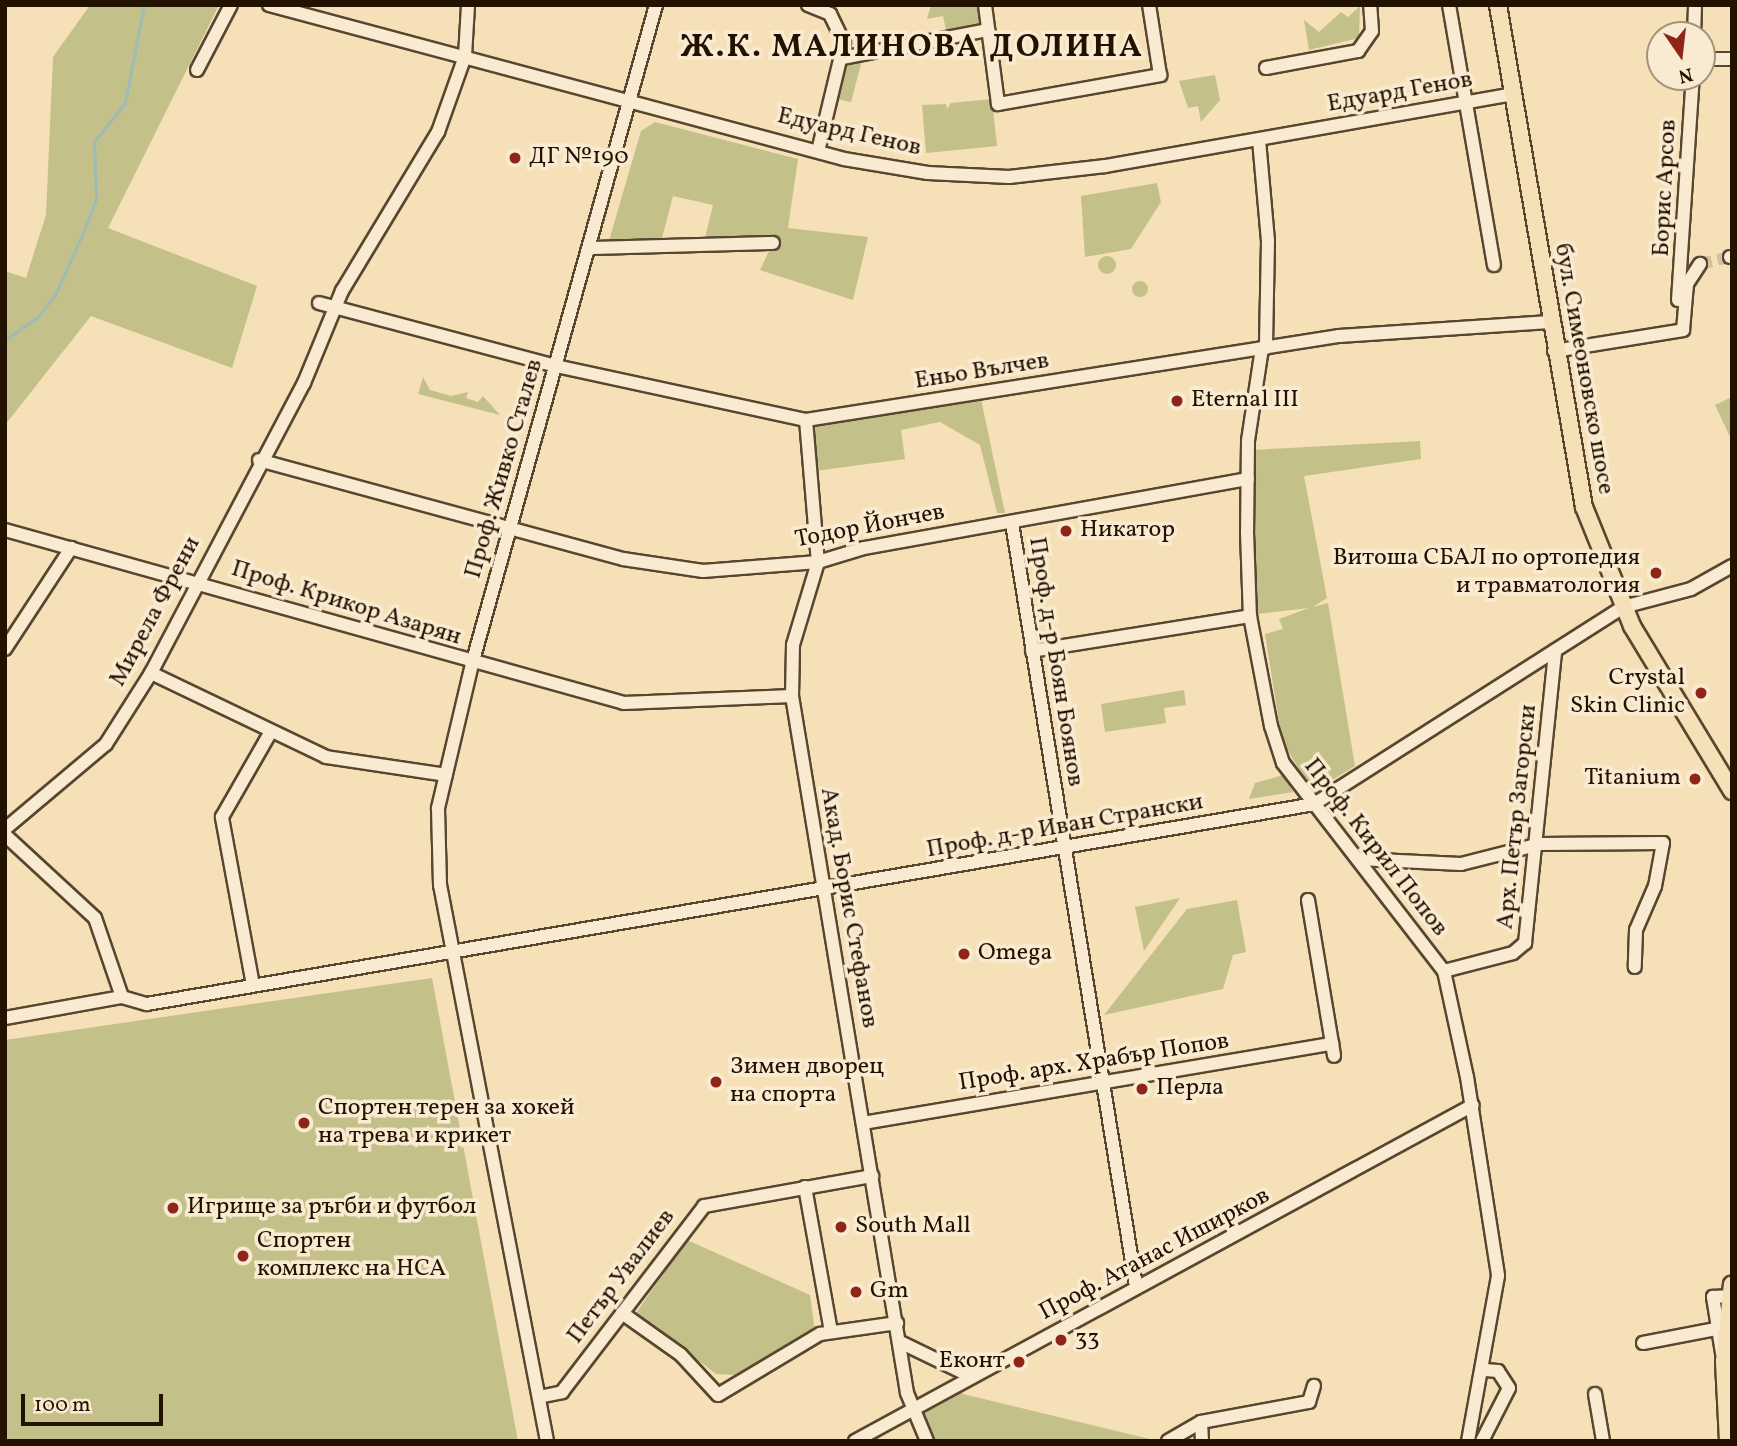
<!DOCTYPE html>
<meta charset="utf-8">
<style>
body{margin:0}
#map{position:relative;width:1737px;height:1446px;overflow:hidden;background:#f6e0b8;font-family:Vollkorn,serif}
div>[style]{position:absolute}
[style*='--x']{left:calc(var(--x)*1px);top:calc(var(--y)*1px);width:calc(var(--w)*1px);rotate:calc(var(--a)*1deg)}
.green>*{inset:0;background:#c3c08a}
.round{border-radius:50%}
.stream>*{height:2.5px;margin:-1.25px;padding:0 1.25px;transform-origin:1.25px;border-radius:1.25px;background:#9dbcb3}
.minor-tunnel>*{height:12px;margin-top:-6px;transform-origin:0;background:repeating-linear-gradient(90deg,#d6c19d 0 12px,transparent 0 18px)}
.roads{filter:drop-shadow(2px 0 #58462f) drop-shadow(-2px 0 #58462f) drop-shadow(0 2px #58462f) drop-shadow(0 -2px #58462f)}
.minor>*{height:12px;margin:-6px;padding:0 6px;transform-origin:6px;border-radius:6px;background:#f9ebd1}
.major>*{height:16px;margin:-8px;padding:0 8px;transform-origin:8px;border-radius:8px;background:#f6e0b8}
.dots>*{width:19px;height:19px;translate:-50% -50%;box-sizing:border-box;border:4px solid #f9ebd1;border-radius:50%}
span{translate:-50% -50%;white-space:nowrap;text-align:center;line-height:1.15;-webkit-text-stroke:7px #f9ebd1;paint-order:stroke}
.street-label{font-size:24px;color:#241201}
.poi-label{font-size:24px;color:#241201}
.left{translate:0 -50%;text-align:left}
.right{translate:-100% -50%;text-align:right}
.district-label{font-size:32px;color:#241201;font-weight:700;letter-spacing:2px}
.frame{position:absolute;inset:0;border:7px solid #241201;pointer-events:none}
.north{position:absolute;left:1646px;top:21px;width:70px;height:70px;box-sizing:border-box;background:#f9ebd1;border:2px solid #a4947e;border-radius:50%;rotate:166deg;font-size:19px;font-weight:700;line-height:28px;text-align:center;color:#241201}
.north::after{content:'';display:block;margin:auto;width:24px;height:32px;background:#8f2418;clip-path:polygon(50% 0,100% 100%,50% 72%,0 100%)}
.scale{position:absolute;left:21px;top:1394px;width:142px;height:32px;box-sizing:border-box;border:4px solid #241201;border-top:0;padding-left:9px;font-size:21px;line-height:24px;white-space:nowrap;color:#241201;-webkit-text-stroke:5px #f9ebd1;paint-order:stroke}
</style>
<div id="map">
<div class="green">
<i style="clip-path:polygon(90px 5px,219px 5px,108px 228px,257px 286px,232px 368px,91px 316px,5px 425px,5px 271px,26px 278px,46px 215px,53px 57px)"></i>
<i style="clip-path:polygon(931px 5px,980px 5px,983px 27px,947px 34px,943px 16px,927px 19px)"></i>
<i style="clip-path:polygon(1360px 6px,1359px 38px,1309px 50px,1304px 20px,1319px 32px,1341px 12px,1348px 17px)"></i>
<i style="clip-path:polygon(862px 60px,851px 102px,836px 99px,843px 67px)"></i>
<i style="clip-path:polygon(1215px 75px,1220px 100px,1201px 122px,1198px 106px,1188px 108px,1179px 81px)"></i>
<i style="clip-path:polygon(992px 99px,997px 146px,926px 153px,922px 105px,946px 104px,947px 109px,951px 103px)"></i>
<i style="clip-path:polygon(655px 122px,798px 159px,788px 228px,868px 237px,853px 300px,760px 270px,773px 243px,704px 242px,713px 205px,673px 196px,660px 246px,608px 244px,641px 131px)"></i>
<i style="clip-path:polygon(1157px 183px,1161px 202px,1131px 249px,1085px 257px,1081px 196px)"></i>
<i class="round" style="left:1098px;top:256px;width:18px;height:18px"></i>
<i class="round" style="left:1132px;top:281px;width:16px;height:16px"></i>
<i style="clip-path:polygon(423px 377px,430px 390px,451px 396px,468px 392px,466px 398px,478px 402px,483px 396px,500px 415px,418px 394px)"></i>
<i style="clip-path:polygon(1732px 397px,1732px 441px,1715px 405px)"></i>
<i style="clip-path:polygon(981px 399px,1005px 513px,997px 513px,980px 445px,940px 422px,901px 430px,905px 459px,815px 471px,811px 425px)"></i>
<i style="clip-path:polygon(1420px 441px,1421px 459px,1304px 476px,1327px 598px,1313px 607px,1328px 603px,1355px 766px,1313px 792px,1282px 741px,1265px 634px,1283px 629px,1279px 619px,1309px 608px,1258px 614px,1238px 472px,1253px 450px)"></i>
<i style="clip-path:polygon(1184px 690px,1186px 705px,1164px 708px,1166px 723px,1105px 732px,1101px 704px)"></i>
<i style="clip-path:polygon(1284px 775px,1293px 792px,1249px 799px,1255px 783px)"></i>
<i style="clip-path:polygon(1180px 898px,1144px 951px,1135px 907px)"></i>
<i style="clip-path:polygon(1237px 900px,1246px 952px,1233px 955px,1223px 989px,1104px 1015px,1187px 909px)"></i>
<i style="clip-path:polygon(432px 978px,518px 1441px,5px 1441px,5px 1040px)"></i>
<i style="clip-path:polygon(687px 1240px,810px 1295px,815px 1332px,735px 1375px,716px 1374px,636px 1313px)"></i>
<i style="clip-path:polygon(956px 1385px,963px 1394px,1158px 1441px,934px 1441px,922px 1409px)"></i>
</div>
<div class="stream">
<i style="--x:5;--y:340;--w:40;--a:-34.9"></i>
<i style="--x:38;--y:317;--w:30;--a:-53"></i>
<i style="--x:56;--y:293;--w:73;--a:-65.9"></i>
<i style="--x:86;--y:226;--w:29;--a:-70"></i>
<i style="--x:96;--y:199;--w:57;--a:-92"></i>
<i style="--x:94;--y:142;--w:50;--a:-51.5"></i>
<i style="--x:125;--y:103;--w:100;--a:-79"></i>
</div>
<div class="minor-tunnel">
<i style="--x:1700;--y:264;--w:31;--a:-13"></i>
</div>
<div class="roads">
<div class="minor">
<i style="--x:269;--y:5;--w:595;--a:14.99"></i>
<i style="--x:844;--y:159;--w:85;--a:9.5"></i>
<i style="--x:928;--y:173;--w:81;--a:2.8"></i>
<i style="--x:1009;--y:177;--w:97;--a:-6.5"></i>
<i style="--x:1105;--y:166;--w:414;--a:-10"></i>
<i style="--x:808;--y:5;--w:24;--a:22"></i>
<i style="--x:830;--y:14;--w:32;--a:64"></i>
<i style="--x:844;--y:43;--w:111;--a:103.5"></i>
<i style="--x:985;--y:5;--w:100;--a:82.5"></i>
<i style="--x:998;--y:104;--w:165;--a:-10.1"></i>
<i style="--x:1160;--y:75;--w:71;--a:-98.9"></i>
<i style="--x:1449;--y:5;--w:264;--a:80.2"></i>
<i style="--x:1694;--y:35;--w:30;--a:-88"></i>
<i style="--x:842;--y:58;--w:149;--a:-10.9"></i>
<i style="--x:1702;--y:59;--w:30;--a:0"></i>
<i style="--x:1266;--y:68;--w:94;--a:-10.5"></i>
<i style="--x:1358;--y:51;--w:24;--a:-55"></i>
<i style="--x:1372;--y:31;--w:26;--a:-94"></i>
<i style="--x:197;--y:70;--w:73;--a:-62.4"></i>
<i style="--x:1259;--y:140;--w:101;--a:84.9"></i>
<i style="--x:1268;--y:241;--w:107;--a:91.1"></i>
<i style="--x:590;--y:248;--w:183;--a:-1.6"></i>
<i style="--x:1730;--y:257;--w:2;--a:0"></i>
<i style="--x:1678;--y:300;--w:224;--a:-86.2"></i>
<i style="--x:319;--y:303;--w:245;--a:14.9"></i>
<i style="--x:556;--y:366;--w:256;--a:12.2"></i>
<i style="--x:806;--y:420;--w:540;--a:-8.96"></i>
<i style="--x:1339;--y:336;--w:211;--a:-3.8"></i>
<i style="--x:1262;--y:348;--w:94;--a:98.6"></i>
<i style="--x:1248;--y:441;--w:91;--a:90.6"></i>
<i style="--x:1247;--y:532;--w:84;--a:88"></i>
<i style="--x:1250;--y:616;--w:112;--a:79.2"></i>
<i style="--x:1271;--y:726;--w:39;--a:72"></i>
<i style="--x:1283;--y:763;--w:263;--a:52.3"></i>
<i style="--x:1444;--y:971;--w:108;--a:77.8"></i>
<i style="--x:1467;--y:1077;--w:201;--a:81.1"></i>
<i style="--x:1498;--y:1276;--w:168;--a:100.3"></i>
<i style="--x:1554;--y:351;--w:131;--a:-9.2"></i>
<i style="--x:1683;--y:330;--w:46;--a:-85"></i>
<i style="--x:1687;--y:284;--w:24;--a:-57"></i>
<i style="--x:806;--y:420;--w:143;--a:85.2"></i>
<i style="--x:818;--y:562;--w:87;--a:106.8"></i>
<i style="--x:793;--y:645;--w:51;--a:91.1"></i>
<i style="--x:792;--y:696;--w:706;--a:80.63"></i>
<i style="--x:907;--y:1393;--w:52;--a:67.4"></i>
<i style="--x:259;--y:460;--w:377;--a:15.2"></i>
<i style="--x:623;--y:559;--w:81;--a:8.5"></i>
<i style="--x:703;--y:571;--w:115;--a:-4.5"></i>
<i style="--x:818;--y:562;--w:48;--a:-16.9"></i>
<i style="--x:864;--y:548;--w:390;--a:-10.2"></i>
<i style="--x:1012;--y:523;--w:773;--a:80.77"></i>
<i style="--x:5;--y:530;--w:643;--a:15.61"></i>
<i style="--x:624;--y:703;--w:168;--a:-2.4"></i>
<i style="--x:5;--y:649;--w:121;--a:-56.8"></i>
<i style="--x:1032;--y:651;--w:221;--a:-9.1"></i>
<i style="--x:151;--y:673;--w:194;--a:25.6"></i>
<i style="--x:326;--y:757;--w:121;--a:8.5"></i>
<i style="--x:5;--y:829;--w:132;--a:-40.1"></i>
<i style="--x:106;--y:744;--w:84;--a:-57.6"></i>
<i style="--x:151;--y:673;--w:328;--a:-62.2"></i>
<i style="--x:304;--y:383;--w:100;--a:-67.6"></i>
<i style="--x:342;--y:291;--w:186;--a:-58.9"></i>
<i style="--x:438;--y:132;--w:81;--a:-70.4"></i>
<i style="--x:465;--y:56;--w:51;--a:-86.6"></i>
<i style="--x:5;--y:835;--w:122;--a:42.7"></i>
<i style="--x:95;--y:918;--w:83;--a:71.1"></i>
<i style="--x:1358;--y:859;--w:103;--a:2.8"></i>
<i style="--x:1461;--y:864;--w:81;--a:-14.2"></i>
<i style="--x:1540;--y:844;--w:123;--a:-0.5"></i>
<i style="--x:1663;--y:843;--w:44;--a:100.5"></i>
<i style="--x:1655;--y:886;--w:48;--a:113.4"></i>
<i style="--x:1636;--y:930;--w:37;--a:92"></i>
<i style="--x:1308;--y:900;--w:158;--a:80.5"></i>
<i style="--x:1444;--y:971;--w:71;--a:-14.6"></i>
<i style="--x:1513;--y:953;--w:16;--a:-40"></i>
<i style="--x:1525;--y:943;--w:294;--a:-84.1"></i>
<i style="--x:253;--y:985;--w:171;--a:-100.5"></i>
<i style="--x:222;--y:817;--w:95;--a:-60.2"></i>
<i style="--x:5;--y:1018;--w:119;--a:-10.2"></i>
<i style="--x:122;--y:997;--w:26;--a:16"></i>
<i style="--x:147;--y:1004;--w:1184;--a:-9.72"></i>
<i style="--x:1314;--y:804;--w:366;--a:-32.5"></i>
<i style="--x:1623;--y:607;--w:70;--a:-14.8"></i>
<i style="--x:1691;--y:589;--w:47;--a:-29.3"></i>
<i style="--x:863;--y:1123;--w:476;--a:-9.6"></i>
<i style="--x:805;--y:1187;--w:146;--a:79.8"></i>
<i style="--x:622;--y:1313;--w:72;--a:35.4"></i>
<i style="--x:681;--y:1355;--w:54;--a:47.2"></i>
<i style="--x:718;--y:1395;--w:119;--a:-30.9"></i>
<i style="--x:820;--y:1334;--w:78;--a:-8.1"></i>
<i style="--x:900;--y:1342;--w:80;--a:25.9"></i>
<i style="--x:1643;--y:1343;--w:74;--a:-10.9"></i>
<i style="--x:1722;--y:1353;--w:57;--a:-99.1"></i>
<i style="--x:1713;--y:1297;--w:19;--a:-3"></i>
<i style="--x:1595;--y:1394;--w:48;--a:80.3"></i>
<i style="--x:539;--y:1397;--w:24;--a:-12"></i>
<i style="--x:562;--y:1392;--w:234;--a:-52.6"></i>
<i style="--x:704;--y:1206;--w:171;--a:-10.1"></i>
<i style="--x:1201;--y:1422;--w:19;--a:87"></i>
<i style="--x:547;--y:1441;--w:566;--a:-100.89"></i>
<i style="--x:440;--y:885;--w:77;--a:-91.5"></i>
<i style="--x:438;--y:808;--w:148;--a:-76.7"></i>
<i style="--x:472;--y:664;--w:684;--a:-74.4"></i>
<i style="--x:855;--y:1441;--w:703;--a:-28.53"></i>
<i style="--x:1168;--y:1441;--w:38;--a:-30"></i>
<i style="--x:1201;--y:1422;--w:110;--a:-10.5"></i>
<i style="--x:1309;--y:1402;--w:17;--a:-73"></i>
<i style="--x:1482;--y:1441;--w:59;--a:-63"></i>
<i style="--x:1509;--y:1388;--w:20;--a:-123"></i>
<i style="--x:1498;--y:1371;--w:13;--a:-176"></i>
</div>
<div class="major">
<i style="--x:1498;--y:5;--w:509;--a:80.28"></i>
<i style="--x:1584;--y:507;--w:128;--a:68"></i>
<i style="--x:1632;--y:626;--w:193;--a:58.8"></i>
<i style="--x:1728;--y:1441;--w:80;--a:-92.9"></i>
<i style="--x:1724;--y:1361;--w:77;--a:-84.1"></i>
</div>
</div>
<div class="dots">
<i style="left:515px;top:158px;background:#8f2418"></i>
<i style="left:1177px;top:401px;background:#8f2418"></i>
<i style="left:1066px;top:531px;background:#8f2418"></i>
<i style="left:1656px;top:573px;background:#8f2418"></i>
<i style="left:1701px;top:693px;background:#8f2418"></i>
<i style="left:1695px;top:779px;background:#8f2418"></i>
<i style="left:964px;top:954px;background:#8f2418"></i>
<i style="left:716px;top:1082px;background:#8f2418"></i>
<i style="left:1142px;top:1089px;background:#8f2418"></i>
<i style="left:304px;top:1123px;background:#8f2418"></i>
<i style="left:173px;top:1208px;background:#8f2418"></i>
<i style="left:841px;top:1227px;background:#8f2418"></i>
<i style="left:243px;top:1256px;background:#8f2418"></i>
<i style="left:856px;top:1292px;background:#8f2418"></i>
<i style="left:1061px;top:1340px;background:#8f2418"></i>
<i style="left:1019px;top:1362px;background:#8f2418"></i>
</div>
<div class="street-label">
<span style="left:1400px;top:93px;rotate:-10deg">Едуард Генов</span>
<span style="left:849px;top:133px;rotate:13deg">Едуард Генов</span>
<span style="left:1666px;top:188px;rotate:-87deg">Борис Арсов</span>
<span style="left:1583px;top:369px;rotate:80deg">бул. Симеоновско шосе</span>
<span style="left:982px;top:372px;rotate:-9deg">Еньо Вълчев</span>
<span style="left:505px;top:469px;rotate:-74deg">Проф. Живко Сталев</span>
<span style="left:870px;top:527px;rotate:-11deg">Тодор Йончев</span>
<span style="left:346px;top:604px;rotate:17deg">Проф. Крикор Азарян</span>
<span style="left:156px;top:612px;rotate:-62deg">Мирела Френи</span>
<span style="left:1055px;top:662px;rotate:81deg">Проф. д-р Боян Боянов</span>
<span style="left:1518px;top:817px;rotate:-84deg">Арх. Петър Загорски</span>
<span style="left:1065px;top:827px;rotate:-10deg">Проф. д-р Иван Странски</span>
<span style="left:1375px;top:848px;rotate:52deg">Проф. Кирил Попов</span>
<span style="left:848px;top:908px;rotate:80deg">Акад. Борис Стефанов</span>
<span style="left:1094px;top:1063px;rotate:-9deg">Проф. арх. Храбър Попов</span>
<span style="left:1155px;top:1255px;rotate:-28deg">Проф. Атанас Иширков</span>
<span style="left:622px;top:1277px;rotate:-53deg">Петър Увалиев</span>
</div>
<div class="poi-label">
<span class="left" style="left:529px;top:158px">ДГ №190</span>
<span class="left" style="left:1191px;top:401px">Eternal III</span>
<span class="left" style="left:1080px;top:531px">Никатор</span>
<span class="right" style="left:1640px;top:573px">Витоша СБАЛ по ортопедия<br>и травматология</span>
<span class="right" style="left:1685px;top:693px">Crystal<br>Skin Clinic</span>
<span class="right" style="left:1681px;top:779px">Titanium</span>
<span class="left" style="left:978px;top:954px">Omega</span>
<span class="left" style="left:730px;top:1082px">Зимен дворец<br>на спорта</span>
<span class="left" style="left:1156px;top:1089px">Перла</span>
<span class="left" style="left:318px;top:1123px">Спортен терен за хокей<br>на трева и крикет</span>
<span class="left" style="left:187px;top:1208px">Игрище за ръгби и футбол</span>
<span class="left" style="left:855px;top:1227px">South Mall</span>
<span class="left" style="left:257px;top:1256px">Спортен<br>комплекс на НСА</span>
<span class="left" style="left:870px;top:1292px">Gm</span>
<span class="left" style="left:1075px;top:1340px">33</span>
<span class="right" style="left:1005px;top:1362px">Еконт</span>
</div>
<div class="district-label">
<span style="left:912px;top:48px">Ж.К. МАЛИНОВА ДОЛИНА</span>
</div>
<div class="frame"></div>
<div class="north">N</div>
<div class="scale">100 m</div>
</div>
